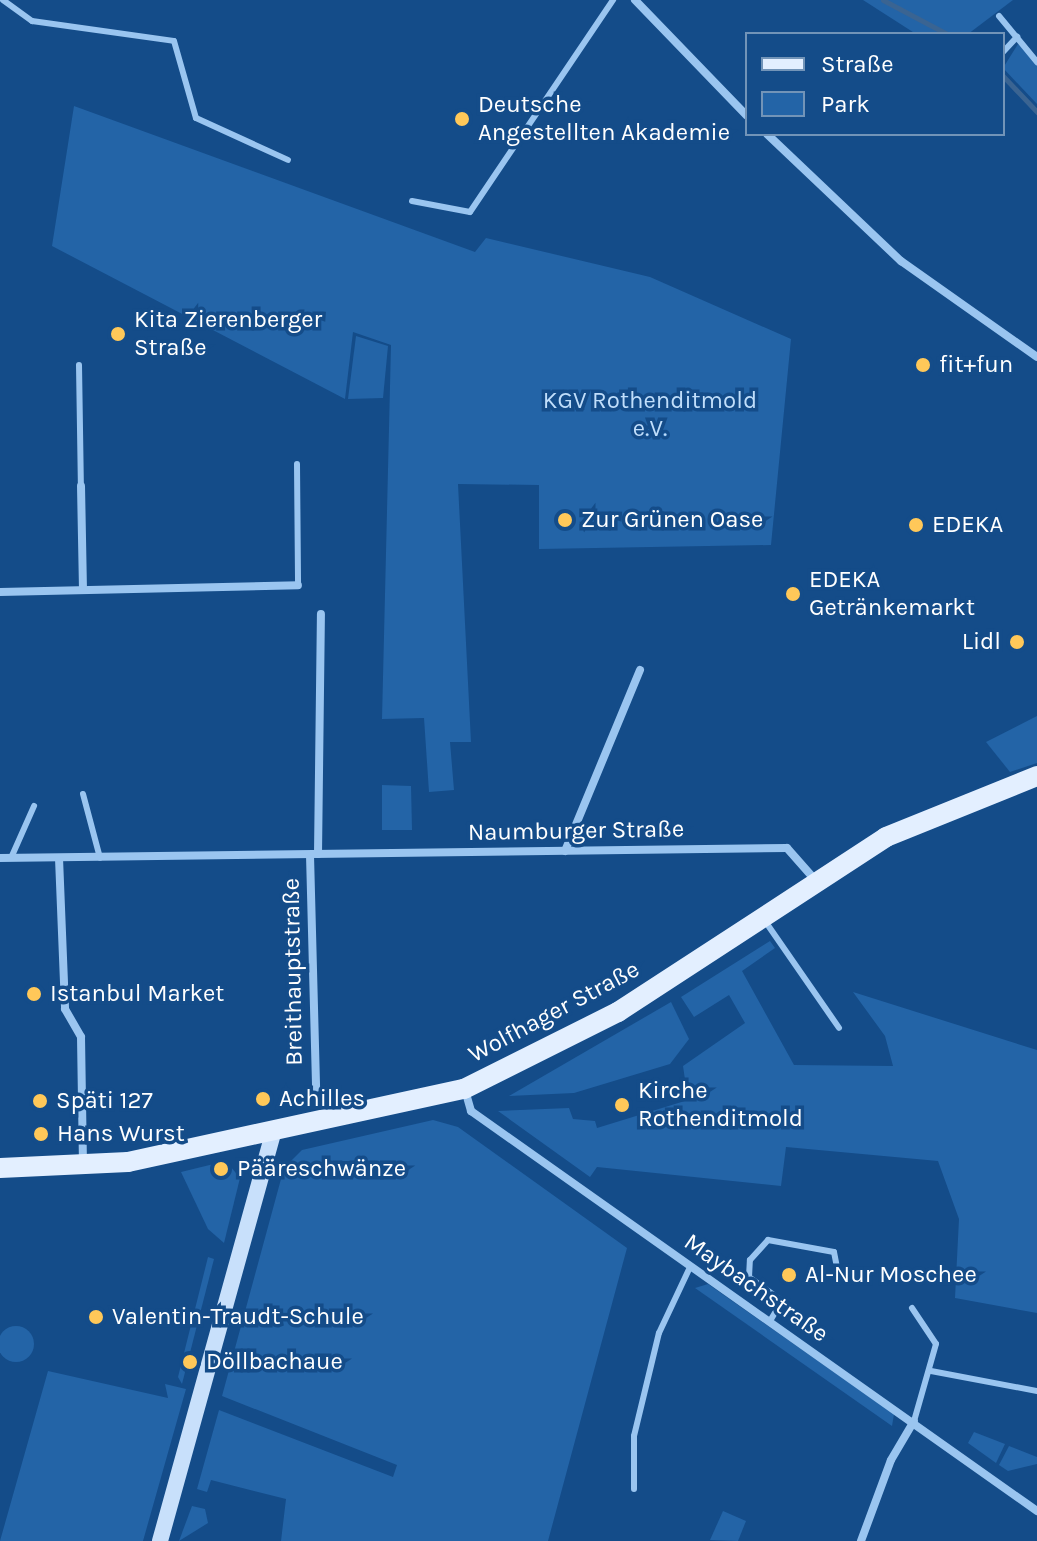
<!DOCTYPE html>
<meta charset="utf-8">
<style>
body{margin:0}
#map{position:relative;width:1037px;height:1541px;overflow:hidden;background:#144c89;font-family:Karla,sans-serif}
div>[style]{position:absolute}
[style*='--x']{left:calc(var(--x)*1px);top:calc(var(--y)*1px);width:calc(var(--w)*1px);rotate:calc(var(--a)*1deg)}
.green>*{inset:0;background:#2364a7}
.round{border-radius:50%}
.stream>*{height:5px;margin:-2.5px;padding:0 2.5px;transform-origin:2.5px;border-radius:2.5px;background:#3a6492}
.lane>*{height:6px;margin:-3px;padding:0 3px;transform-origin:3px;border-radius:3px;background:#9ac5f0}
.street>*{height:8px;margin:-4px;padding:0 4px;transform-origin:4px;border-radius:4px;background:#9ac5f0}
.secondary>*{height:16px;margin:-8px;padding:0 8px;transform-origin:8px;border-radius:8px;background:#c8e0fb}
.primary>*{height:20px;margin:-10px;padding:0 10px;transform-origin:10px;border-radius:10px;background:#e3efff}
.dots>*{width:22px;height:22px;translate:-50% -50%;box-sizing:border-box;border:4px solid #144c89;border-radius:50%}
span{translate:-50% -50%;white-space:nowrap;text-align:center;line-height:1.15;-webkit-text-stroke:7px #144c89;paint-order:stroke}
.poi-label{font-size:24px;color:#fff}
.left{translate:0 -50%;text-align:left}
.right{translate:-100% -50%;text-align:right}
.park-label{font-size:24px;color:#c0defb}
.street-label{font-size:24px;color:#fff}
.legend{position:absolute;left:745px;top:32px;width:260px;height:104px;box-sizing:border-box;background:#144c89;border:2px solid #7294b8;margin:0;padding:10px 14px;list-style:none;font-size:24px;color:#fff}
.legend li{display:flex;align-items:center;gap:16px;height:40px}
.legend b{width:40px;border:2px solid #7294b8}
</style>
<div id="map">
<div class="green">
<i style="clip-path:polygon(863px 0,1013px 0,968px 34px,916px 34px)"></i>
<i style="clip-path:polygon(1018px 44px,1037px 62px,1037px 104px,1003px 68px)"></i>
<i style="clip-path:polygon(74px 106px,475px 252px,486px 238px,650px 277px,791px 339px,771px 545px,539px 549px,539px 485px,458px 484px,471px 742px,450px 742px,454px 790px,429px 792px,424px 718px,382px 719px,391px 345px,353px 332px,345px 399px,52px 246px)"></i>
<i style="clip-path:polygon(356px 336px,388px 346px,383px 398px,348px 399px)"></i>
<i style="clip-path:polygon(1037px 716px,1037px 763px,1010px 772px,986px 742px)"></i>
<i style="clip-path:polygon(382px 785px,411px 786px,412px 830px,382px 830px)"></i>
<i style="clip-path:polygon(770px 941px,775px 948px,742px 971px,794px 1065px,893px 1066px,885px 1036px,853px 992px,1037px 1050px,1037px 1313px,955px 1298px,959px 1219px,938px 1161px,786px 1147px,781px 1186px,597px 1167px,590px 1177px,498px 1111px,569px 1108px,573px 1119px,595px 1121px,597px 1128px,688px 1100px,683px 1066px,745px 1023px,729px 995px,694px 1017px,681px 997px)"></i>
<i style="clip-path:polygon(671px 1002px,689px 1039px,670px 1064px,574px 1093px,509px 1096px)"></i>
<i style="clip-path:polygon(433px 1120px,458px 1127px,627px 1248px,548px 1541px,281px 1541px,286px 1499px,211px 1480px,207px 1492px,197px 1489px,219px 1410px,393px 1477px,397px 1465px,222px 1396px,284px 1168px,302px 1150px)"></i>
<i style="clip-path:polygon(226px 1161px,240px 1178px,224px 1243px,208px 1229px,181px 1172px)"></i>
<i style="clip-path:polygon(208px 1257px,214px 1259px,182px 1384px,178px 1377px)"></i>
<i style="clip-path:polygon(708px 1284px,894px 1414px,892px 1426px,695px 1288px)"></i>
<i class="round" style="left:-2px;top:1326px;width:36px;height:36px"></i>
<i style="clip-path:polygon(48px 1371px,168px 1398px,165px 1384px,186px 1389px,143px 1541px,0 1541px)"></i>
<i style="clip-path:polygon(974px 1432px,1005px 1444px,996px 1463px,968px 1443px)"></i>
<i style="clip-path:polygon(1009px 1446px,1037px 1457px,1037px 1464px,1008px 1471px,999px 1465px)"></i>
<i style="clip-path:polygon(192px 1506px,205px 1509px,208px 1523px,179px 1541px)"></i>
<i style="clip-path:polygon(723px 1511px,746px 1521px,738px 1541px,710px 1540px)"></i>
</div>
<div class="stream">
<i style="--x:883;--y:0;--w:72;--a:28"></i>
<i style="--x:1003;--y:76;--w:50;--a:46.6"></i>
</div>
<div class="lane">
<i style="--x:3;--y:0;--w:36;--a:36"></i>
<i style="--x:32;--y:21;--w:143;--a:8"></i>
<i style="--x:174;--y:41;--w:80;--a:74.1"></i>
<i style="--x:196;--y:118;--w:101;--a:24.5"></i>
<i style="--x:999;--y:16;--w:60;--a:50.4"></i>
<i style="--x:1003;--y:52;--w:21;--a:-47"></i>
<i style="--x:412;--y:201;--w:59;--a:10.7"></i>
<i style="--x:470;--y:212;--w:256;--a:-56"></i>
<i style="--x:79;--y:365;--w:121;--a:89.1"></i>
<i style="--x:297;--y:464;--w:121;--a:89.5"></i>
<i style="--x:83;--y:794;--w:66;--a:75.1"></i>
<i style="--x:11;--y:858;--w:57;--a:-66.1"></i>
<i style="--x:765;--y:921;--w:130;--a:55.3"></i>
<i style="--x:912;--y:1308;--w:43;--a:56.3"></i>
<i style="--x:936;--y:1344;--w:80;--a:105.9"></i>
<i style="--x:770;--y:1321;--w:23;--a:-59"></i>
<i style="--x:782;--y:1301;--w:41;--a:-144"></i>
<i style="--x:749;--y:1277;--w:17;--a:-87"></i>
<i style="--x:750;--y:1260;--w:27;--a:-48"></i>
<i style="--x:768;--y:1240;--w:67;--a:10.3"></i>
<i style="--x:834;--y:1252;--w:21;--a:79"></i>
<i style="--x:931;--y:1371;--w:108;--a:10.7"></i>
<i style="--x:634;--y:1489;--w:53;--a:-90"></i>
<i style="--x:634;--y:1436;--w:106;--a:-76.4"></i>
<i style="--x:659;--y:1333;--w:73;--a:-64.8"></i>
</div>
<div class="street">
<i style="--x:635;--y:0;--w:161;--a:46"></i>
<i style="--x:767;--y:134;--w:185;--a:43.5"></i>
<i style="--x:901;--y:261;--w:166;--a:35.2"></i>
<i style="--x:81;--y:486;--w:104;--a:88.9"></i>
<i style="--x:0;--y:592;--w:298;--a:-1.3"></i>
<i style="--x:565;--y:851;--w:196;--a:-67.5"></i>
<i style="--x:318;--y:854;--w:240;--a:-89.3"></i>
<i style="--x:310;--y:855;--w:233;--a:88.5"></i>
<i style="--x:0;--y:858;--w:787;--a:-0.73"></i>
<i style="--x:787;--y:848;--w:45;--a:48.6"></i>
<i style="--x:59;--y:858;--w:151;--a:87.7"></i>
<i style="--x:65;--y:1009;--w:32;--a:60"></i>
<i style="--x:81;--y:1037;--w:128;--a:89.1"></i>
<i style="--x:465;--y:1090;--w:22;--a:74"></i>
<i style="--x:471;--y:1111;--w:693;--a:35.25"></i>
<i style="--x:861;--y:1541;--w:86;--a:-69.7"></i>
<i style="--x:891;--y:1460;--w:45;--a:-59.5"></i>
</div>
<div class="secondary">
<i style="--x:160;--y:1541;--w:420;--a:-74.5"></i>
</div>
<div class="primary">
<i style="--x:0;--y:1168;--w:128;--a:-2.7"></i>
<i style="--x:128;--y:1162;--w:344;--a:-12.3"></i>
<i style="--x:464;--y:1089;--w:172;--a:-26.6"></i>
<i style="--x:618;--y:1012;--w:320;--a:-33.1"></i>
<i style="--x:886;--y:837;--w:163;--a:-22"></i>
</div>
<div class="dots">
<i style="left:462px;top:119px;background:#ffc859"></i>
<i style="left:118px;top:334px;background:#ffc859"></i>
<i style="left:923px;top:365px;background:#ffc859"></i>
<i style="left:565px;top:520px;background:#ffc859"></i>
<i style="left:916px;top:525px;background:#ffc859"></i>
<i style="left:793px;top:594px;background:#ffc859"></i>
<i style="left:1017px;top:642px;background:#ffc859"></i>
<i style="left:34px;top:994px;background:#ffc859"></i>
<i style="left:263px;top:1099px;background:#ffc859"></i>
<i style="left:40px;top:1101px;background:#ffc859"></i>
<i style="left:622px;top:1105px;background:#ffc859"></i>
<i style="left:41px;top:1134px;background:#ffc859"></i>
<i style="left:221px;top:1169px;background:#ffc859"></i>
<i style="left:789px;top:1275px;background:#ffc859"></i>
<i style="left:96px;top:1317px;background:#ffc859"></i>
<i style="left:190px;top:1362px;background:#ffc859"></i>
</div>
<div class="poi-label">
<span class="left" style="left:478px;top:119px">Deutsche<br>Angestellten Akademie</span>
<span class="left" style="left:134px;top:334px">Kita Zierenberger<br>Straße</span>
<span class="left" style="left:939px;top:365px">fit+fun</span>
<span class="left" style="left:581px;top:520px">Zur Grünen Oase</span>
<span class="left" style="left:932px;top:525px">EDEKA</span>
<span class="left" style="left:809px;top:594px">EDEKA<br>Getränkemarkt</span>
<span class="right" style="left:1001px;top:642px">Lidl</span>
<span class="left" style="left:50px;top:994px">Istanbul Market</span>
<span class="left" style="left:638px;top:1105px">Kirche<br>Rothenditmold</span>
<span class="left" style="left:279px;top:1099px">Achilles</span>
<span class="left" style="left:56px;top:1101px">Späti 127</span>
<span class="left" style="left:57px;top:1134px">Hans Wurst</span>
<span class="left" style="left:237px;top:1169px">Pääreschwänze</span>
<span class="left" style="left:805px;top:1275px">Al-Nur Moschee</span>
<span class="left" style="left:112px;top:1317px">Valentin-Traudt-Schule</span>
<span class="left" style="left:206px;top:1362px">Döllbachaue</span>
</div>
<div class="park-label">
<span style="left:650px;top:415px">KGV Rothenditmold<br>e.V.</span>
</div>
<div class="street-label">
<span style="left:576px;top:831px;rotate:-1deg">Naumburger Straße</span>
<span style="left:293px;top:972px;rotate:-91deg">Breithauptstraße</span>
<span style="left:554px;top:1012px;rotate:-28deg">Wolfhager Straße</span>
<span style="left:756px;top:1288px;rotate:35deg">Maybachstraße</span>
</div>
<ul class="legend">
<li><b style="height:10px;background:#e3efff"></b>Straße</li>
<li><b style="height:22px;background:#2364a7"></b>Park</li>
</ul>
</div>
